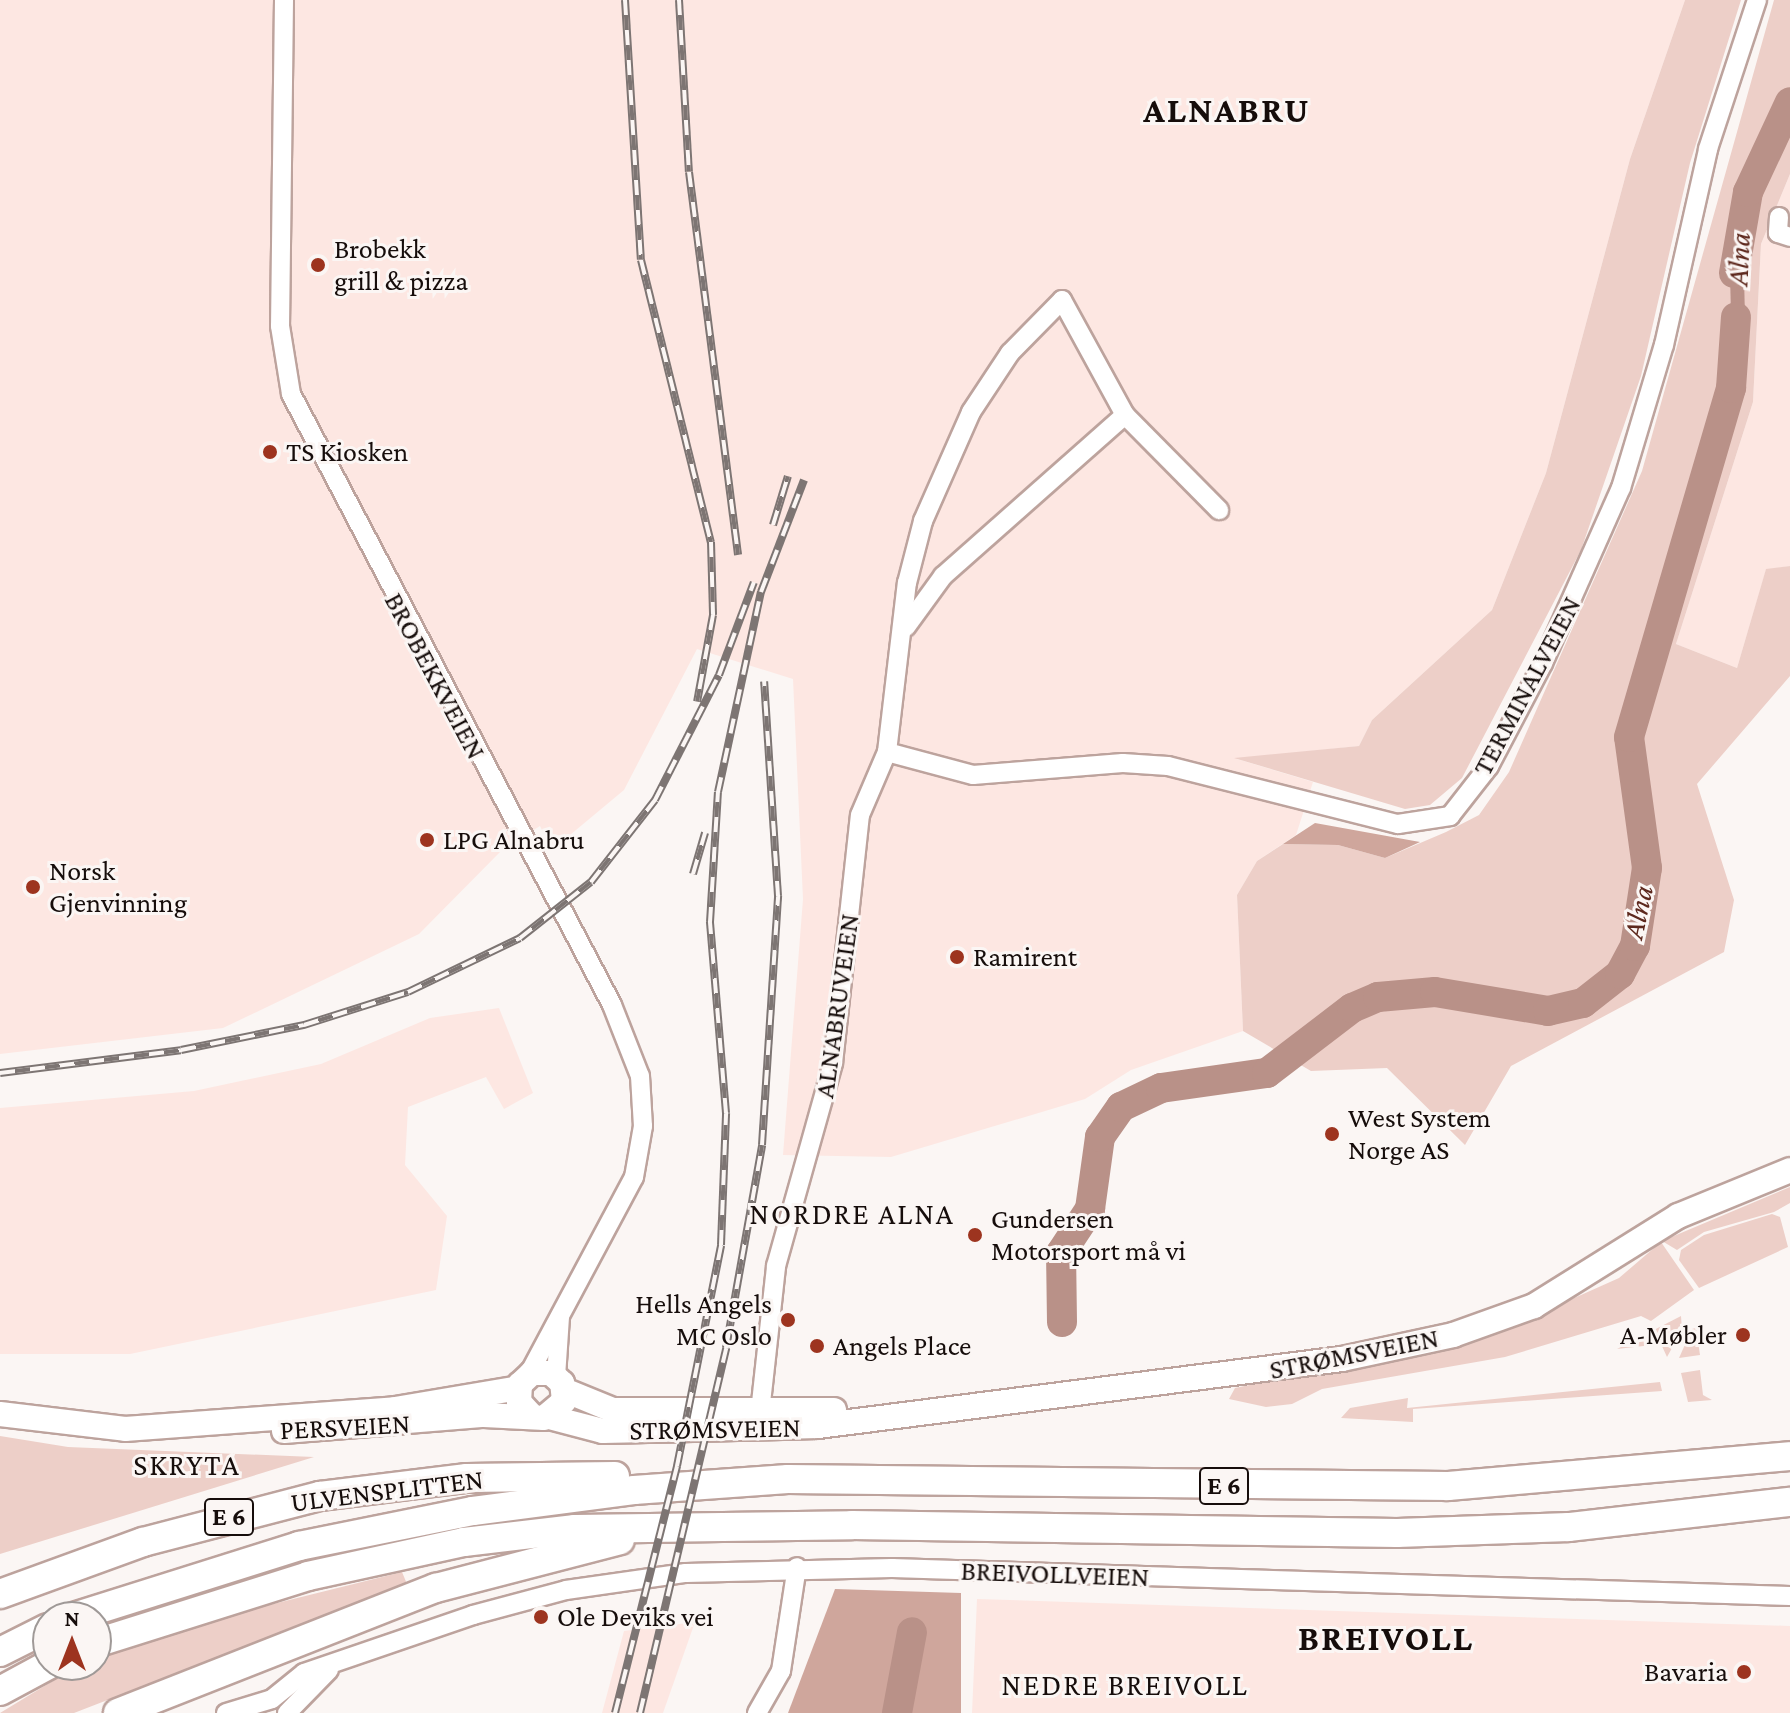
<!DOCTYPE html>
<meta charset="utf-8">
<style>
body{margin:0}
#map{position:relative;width:1790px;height:1713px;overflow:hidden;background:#fbf6f4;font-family:"Crimson Pro",serif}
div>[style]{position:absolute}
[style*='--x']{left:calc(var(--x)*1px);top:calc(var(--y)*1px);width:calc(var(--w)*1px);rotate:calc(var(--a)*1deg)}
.built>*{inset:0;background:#fde7e2}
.green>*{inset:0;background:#edcfc8}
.forest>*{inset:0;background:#cfa69c}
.water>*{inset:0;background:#b99188}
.river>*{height:30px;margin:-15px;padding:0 15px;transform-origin:15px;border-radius:15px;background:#b99188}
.roads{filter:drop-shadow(2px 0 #bda39d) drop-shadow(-2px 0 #bda39d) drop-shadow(0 2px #bda39d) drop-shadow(0 -2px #bda39d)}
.minor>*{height:18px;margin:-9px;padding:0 9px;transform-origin:9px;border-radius:9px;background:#fff}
.major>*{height:24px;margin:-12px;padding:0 12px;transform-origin:12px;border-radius:12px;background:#fff}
.highway>*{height:28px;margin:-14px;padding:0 14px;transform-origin:14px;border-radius:14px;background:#fff}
.rail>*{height:8px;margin-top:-4px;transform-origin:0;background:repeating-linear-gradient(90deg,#fbf6f4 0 15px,#7d7573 0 30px);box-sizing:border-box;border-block:2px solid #7d7573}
.dots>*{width:22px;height:22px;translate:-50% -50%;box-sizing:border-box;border:4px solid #fbf6f4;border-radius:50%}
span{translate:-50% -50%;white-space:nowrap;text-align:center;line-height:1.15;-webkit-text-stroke:6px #fbf6f4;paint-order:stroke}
.shield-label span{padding:2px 6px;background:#fbf6f4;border:2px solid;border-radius:6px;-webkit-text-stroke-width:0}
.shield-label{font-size:26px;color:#160d0b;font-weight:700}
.poi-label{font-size:28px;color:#160d0b}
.left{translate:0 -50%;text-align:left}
.right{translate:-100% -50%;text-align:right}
.street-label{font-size:28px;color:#160d0b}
.water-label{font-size:30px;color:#5d281d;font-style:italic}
.neighbourhood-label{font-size:30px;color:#160d0b;letter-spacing:2px}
.district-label{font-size:36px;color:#160d0b;font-weight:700;letter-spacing:2px}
.north{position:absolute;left:32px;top:1601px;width:80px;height:80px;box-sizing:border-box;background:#fbf6f4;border:2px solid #9f9997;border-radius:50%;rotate:0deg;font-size:22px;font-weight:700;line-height:32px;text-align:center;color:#160d0b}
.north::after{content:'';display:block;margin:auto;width:28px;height:36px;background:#9d341f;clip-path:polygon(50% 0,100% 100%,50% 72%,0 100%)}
</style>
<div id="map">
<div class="built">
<i style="clip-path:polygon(0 0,1685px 0,1630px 159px,1546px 473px,1492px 610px,1372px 720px,1359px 746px,1237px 759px,1313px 782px,1296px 835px,1257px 861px,1237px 895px,1243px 1031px,1131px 1070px,1085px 1099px,891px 1157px,783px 1155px,803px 899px,793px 679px,697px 649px,624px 790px,552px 850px,540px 826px,503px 849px,419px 934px,223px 1028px,0 1054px)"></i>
<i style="clip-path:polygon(1790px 174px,1790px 566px,1766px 570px,1737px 668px,1676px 644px,1753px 402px,1761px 244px)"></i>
<i style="clip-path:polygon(499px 1008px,533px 1093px,504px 1109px,486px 1077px,408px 1107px,405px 1165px,447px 1216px,436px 1290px,130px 1354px,0 1354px,0 1108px,194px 1091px,321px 1064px,430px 1018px)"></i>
<i style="clip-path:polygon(977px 1599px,1790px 1626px,1790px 1713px,972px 1713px)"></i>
<i style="clip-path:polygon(695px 1622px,663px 1713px,602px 1713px,624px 1631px)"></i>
</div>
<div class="green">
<i style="clip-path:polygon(1685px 0,1741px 0,1690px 163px,1641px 376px,1581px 550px,1462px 778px,1430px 805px,1405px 809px,1234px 758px,1359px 746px,1372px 720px,1492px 610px,1546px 473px,1630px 159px)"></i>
<i style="clip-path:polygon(1774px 0,1790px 0,1790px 174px,1761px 244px,1753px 402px,1676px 644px,1737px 668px,1766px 569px,1790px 566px,1790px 676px,1697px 784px,1734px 900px,1724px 952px,1511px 1066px,1465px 1145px,1387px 1068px,1311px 1071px,1243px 1031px,1237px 895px,1257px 861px,1283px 844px,1338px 845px,1385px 858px,1446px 832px,1479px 815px,1509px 772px,1642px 471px)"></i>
<i style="clip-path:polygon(1790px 1187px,1790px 1203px,1774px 1212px,1704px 1232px,1677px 1250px,1662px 1241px)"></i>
<i style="clip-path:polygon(1772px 1214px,1780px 1217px,1788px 1247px,1699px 1288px,1679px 1260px,1681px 1250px,1704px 1235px)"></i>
<i style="clip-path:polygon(1661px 1242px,1694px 1290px,1651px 1321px,1641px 1316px,1505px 1357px,1322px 1389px,1292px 1404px,1266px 1407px,1229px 1399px,1235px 1388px,1496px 1333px,1619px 1278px)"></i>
<i style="clip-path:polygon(1681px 1316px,1682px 1330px,1667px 1357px,1661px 1344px,1617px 1349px)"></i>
<i style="clip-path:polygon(1696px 1328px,1700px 1355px,1679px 1358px,1692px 1329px)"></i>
<i style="clip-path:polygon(1700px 1370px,1703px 1395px,1712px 1400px,1688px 1402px,1681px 1373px)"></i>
<i style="clip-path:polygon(1660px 1382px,1662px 1391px,1413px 1409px,1413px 1422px,1341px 1418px,1350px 1408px,1408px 1398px,1407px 1408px)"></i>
<i style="clip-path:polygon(0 1436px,68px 1447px,314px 1457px,0 1554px)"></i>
<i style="clip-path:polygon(402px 1572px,407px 1584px,74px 1713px,0 1713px,79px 1665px,96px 1665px,96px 1658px,173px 1629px)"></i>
</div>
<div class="forest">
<i style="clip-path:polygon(1315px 823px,1420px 842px,1385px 858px,1338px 845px,1283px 844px)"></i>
<i style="clip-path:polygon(835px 1589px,961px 1593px,961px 1713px,788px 1713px)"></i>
</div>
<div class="water">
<i style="clip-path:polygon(1729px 233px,1743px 236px,1746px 358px,1732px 356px)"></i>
</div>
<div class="river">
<i style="--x:1734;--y:273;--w:82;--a:-80.2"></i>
<i style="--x:1748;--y:192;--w:99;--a:-65"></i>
<i style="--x:1062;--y:1322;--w:69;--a:-90.8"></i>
<i style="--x:1061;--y:1253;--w:53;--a:-56.6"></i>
<i style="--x:1090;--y:1209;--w:73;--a:-82.1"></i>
<i style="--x:1100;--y:1137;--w:37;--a:-55"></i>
<i style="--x:1121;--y:1107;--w:44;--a:-25.4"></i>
<i style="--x:1161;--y:1088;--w:107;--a:-8.1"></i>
<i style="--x:1267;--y:1073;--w:107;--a:-37.4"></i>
<i style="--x:1352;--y:1008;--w:28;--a:-23"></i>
<i style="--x:1378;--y:997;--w:57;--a:-5"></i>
<i style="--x:1435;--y:992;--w:115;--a:9.5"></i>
<i style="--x:1548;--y:1011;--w:36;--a:-13"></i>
<i style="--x:1583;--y:1003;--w:47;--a:-38.1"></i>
<i style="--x:1620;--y:974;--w:32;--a:-62"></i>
<i style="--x:1635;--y:946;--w:79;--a:-81.3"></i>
<i style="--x:1647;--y:868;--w:132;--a:-97.8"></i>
<i style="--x:1629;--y:737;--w:364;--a:-73.7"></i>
<i style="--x:1731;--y:388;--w:71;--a:-86"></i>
<i style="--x:897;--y:1713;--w:82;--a:-79.5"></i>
</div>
<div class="roads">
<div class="minor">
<i style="--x:284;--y:0;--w:326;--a:90.7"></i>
<i style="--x:280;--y:326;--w:69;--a:80.8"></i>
<i style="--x:291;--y:394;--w:690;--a:62.28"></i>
<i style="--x:612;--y:1005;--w:76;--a:68.5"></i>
<i style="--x:640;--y:1076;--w:50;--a:86.6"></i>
<i style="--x:643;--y:1126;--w:52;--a:100"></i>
<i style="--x:634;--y:1177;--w:227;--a:118.1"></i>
<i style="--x:1779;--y:217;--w:16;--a:94"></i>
<i style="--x:1778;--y:233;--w:13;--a:18"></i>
<i style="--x:906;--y:627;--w:63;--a:-54"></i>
<i style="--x:943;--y:576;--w:243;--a:-41.5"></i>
<i style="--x:887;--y:752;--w:89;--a:15"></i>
<i style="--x:973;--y:775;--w:150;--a:-4.6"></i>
<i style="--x:1123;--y:763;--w:45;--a:3.8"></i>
<i style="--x:1168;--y:766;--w:237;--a:14.2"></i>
<i style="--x:1398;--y:824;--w:53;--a:-8.7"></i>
<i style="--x:1450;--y:816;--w:63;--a:-52"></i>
<i style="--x:1489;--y:766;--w:116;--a:-62.3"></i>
<i style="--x:1543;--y:663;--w:192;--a:-66"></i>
<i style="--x:1621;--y:488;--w:149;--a:-73.3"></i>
<i style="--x:1664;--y:345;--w:201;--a:-77.3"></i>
<i style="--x:1708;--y:149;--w:157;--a:-71.8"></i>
<i style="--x:556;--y:1377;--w:60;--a:-86.2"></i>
<i style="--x:759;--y:1421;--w:156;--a:-83.7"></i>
<i style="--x:776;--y:1266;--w:211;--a:-74.3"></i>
<i style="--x:833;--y:1063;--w:249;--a:-83.8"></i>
<i style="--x:860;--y:815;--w:69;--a:-66.8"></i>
<i style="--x:887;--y:752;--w:170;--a:-83.3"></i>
<i style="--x:907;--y:583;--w:64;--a:-75.5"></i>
<i style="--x:923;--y:521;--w:119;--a:-66.2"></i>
<i style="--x:971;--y:412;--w:71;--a:-56.5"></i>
<i style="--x:1010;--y:353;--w:74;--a:-45.5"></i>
<i style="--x:1062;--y:300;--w:131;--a:61.3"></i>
<i style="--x:1125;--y:415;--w:134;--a:45.3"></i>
<i style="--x:226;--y:1713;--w:48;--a:-16.9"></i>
<i style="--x:272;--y:1699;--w:41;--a:-39.1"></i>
<i style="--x:304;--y:1673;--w:179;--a:-18.9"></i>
<i style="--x:473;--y:1615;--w:96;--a:-15"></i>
<i style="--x:566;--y:1590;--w:121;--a:-8.1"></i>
<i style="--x:686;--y:1573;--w:206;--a:-1.4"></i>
<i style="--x:892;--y:1568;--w:898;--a:1.79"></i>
<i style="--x:287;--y:1713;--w:60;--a:-45.7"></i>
<i style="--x:757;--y:1713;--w:48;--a:-60.3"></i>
<i style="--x:781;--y:1671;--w:105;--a:-81.3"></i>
</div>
<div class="major">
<i style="--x:564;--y:1390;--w:53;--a:22.2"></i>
<i style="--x:613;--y:1410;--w:221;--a:0"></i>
<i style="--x:0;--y:1414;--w:126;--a:6.8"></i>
<i style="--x:125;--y:1429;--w:271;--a:-4.2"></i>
<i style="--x:395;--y:1409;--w:126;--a:-9.6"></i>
<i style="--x:549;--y:1417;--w:56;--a:14.5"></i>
<i style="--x:603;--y:1431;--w:215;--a:-1.3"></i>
<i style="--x:818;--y:1426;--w:528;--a:-7.29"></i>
<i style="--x:1342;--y:1359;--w:114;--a:-12.2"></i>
<i style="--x:1453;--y:1335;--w:86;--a:-19.7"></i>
<i style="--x:1534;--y:1306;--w:170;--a:-32"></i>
<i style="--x:1678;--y:1216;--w:121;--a:-22.3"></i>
<i style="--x:284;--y:1431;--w:201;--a:-4.6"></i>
<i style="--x:484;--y:1415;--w:60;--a:2.9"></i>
<i style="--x:544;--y:1418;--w:26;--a:-40"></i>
<i style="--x:564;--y:1401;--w:18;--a:-96"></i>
<i style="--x:562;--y:1383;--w:15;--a:-138"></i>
<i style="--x:551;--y:1373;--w:19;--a:180"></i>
<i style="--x:532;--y:1373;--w:16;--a:137"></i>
<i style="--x:520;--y:1384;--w:18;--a:93"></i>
<i style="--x:519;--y:1402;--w:19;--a:47"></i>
</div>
<div class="highway">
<i style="--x:0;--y:1594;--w:152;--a:-20"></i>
<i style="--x:143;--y:1542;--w:183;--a:-14.6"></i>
<i style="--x:320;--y:1496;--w:148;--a:-7"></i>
<i style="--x:467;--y:1478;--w:148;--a:-0.8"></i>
<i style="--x:74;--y:1617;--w:236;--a:-17.5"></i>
<i style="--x:299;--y:1546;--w:177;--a:-11.4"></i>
<i style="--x:473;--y:1511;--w:162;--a:-7.4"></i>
<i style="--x:634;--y:1490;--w:154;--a:-4.1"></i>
<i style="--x:788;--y:1479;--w:660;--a:0.61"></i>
<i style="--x:1448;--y:1486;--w:343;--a:-5"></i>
<i style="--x:96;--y:1643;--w:222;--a:-17.5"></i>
<i style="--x:308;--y:1576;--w:160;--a:-12.3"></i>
<i style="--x:464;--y:1542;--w:112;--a:-6.7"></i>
<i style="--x:575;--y:1529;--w:277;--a:-0.8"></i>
<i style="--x:852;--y:1525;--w:545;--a:0.84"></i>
<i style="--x:1397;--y:1533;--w:172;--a:-2"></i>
<i style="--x:1569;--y:1527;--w:222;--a:-6.5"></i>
<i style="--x:0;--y:1652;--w:54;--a:-26.6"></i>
<i style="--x:0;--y:1691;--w:55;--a:-28.4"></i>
<i style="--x:118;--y:1713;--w:342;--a:-21.5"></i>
<i style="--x:436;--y:1588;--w:190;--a:-14.6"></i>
</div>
</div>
<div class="rail">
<i style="--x:625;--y:0;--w:260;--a:86.5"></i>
<i style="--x:641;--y:260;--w:291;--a:76.1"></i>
<i style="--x:711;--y:542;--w:73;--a:88.4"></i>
<i style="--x:713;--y:615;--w:88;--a:100.4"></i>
<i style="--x:679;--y:0;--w:172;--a:86.7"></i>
<i style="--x:689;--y:172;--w:386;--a:82.7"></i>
<i style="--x:773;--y:525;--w:51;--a:-73"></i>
<i style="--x:693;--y:874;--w:43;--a:-73.7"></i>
<i style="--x:0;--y:1073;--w:182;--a:-7.2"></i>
<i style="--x:181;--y:1050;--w:126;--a:-11.5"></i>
<i style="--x:304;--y:1025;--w:109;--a:-17.6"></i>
<i style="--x:408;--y:992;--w:124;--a:-25.7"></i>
<i style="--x:520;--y:938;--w:90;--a:-38.3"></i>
<i style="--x:591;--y:882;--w:104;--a:-52"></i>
<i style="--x:655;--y:800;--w:140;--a:-62.9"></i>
<i style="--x:719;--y:675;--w:99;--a:-69.4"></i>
<i style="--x:615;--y:1713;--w:255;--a:-75.9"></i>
<i style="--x:677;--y:1466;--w:225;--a:-78.7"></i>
<i style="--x:721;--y:1245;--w:132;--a:-87.8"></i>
<i style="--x:726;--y:1113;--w:192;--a:-94.8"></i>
<i style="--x:710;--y:922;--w:130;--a:-86.5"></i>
<i style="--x:718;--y:792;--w:205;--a:-77.9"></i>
<i style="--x:761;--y:592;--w:120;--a:-69"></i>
<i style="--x:640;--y:1713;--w:375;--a:-76.7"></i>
<i style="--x:726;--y:1348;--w:206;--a:-79.9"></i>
<i style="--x:762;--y:1145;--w:250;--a:-86.3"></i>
<i style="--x:778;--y:896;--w:215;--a:-93.7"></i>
</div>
<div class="dots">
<i style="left:318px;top:265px;background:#9d341f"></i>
<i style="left:270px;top:452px;background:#9d341f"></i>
<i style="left:427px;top:840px;background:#9d341f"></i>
<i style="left:33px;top:887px;background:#9d341f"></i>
<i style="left:957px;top:957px;background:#9d341f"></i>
<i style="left:1332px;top:1134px;background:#9d341f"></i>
<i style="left:975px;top:1235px;background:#9d341f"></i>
<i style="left:788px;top:1320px;background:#9d341f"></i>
<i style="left:1743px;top:1335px;background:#9d341f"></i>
<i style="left:817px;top:1346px;background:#9d341f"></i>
<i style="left:541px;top:1617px;background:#9d341f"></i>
<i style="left:1744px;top:1672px;background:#9d341f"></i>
</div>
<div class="shield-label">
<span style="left:1224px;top:1486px">E 6</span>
<span style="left:229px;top:1517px">E 6</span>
</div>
<div class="poi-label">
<span class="left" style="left:334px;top:265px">Brobekk<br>grill &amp; pizza</span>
<span class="left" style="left:286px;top:452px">TS Kiosken</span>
<span class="left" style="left:443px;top:840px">LPG Alnabru</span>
<span class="left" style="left:49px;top:887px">Norsk<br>Gjenvinning</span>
<span class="left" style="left:973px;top:957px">Ramirent</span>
<span class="left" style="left:1348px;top:1134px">West System<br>Norge AS</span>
<span class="left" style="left:991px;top:1235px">Gundersen<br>Motorsport må vi</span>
<span class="right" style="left:772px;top:1320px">Hells Angels<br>MC Oslo</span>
<span class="right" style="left:1727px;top:1335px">A-Møbler</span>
<span class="left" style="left:833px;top:1346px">Angels Place</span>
<span class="left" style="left:557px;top:1617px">Ole Deviks vei</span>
<span class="right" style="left:1728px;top:1672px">Bavaria</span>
</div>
<div class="street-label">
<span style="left:435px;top:676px;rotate:62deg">BROBEKKVEIEN</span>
<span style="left:1527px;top:686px;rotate:-62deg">TERMINALVEIEN</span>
<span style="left:837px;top:1006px;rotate:-82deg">ALNABRUVEIEN</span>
<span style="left:1354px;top:1354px;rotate:-11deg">STRØMSVEIEN</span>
<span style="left:345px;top:1427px;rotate:-3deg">PERSVEIEN</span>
<span style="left:715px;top:1429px;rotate:-1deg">STRØMSVEIEN</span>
<span style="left:387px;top:1491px;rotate:-7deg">ULVENSPLITTEN</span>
<span style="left:1055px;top:1574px;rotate:2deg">BREIVOLLVEIEN</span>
</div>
<div class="water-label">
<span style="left:1739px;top:259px;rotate:-87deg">Alna</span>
<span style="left:1638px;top:912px;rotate:-78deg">Alna</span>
</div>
<div class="neighbourhood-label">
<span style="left:852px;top:1214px">NORDRE ALNA</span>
<span style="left:187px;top:1465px">SKRYTA</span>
<span style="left:1125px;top:1685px">NEDRE BREIVOLL</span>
</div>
<div class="district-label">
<span style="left:1227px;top:111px">ALNABRU</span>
<span style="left:1386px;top:1639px">BREIVOLL</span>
</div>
<div class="north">N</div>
</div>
